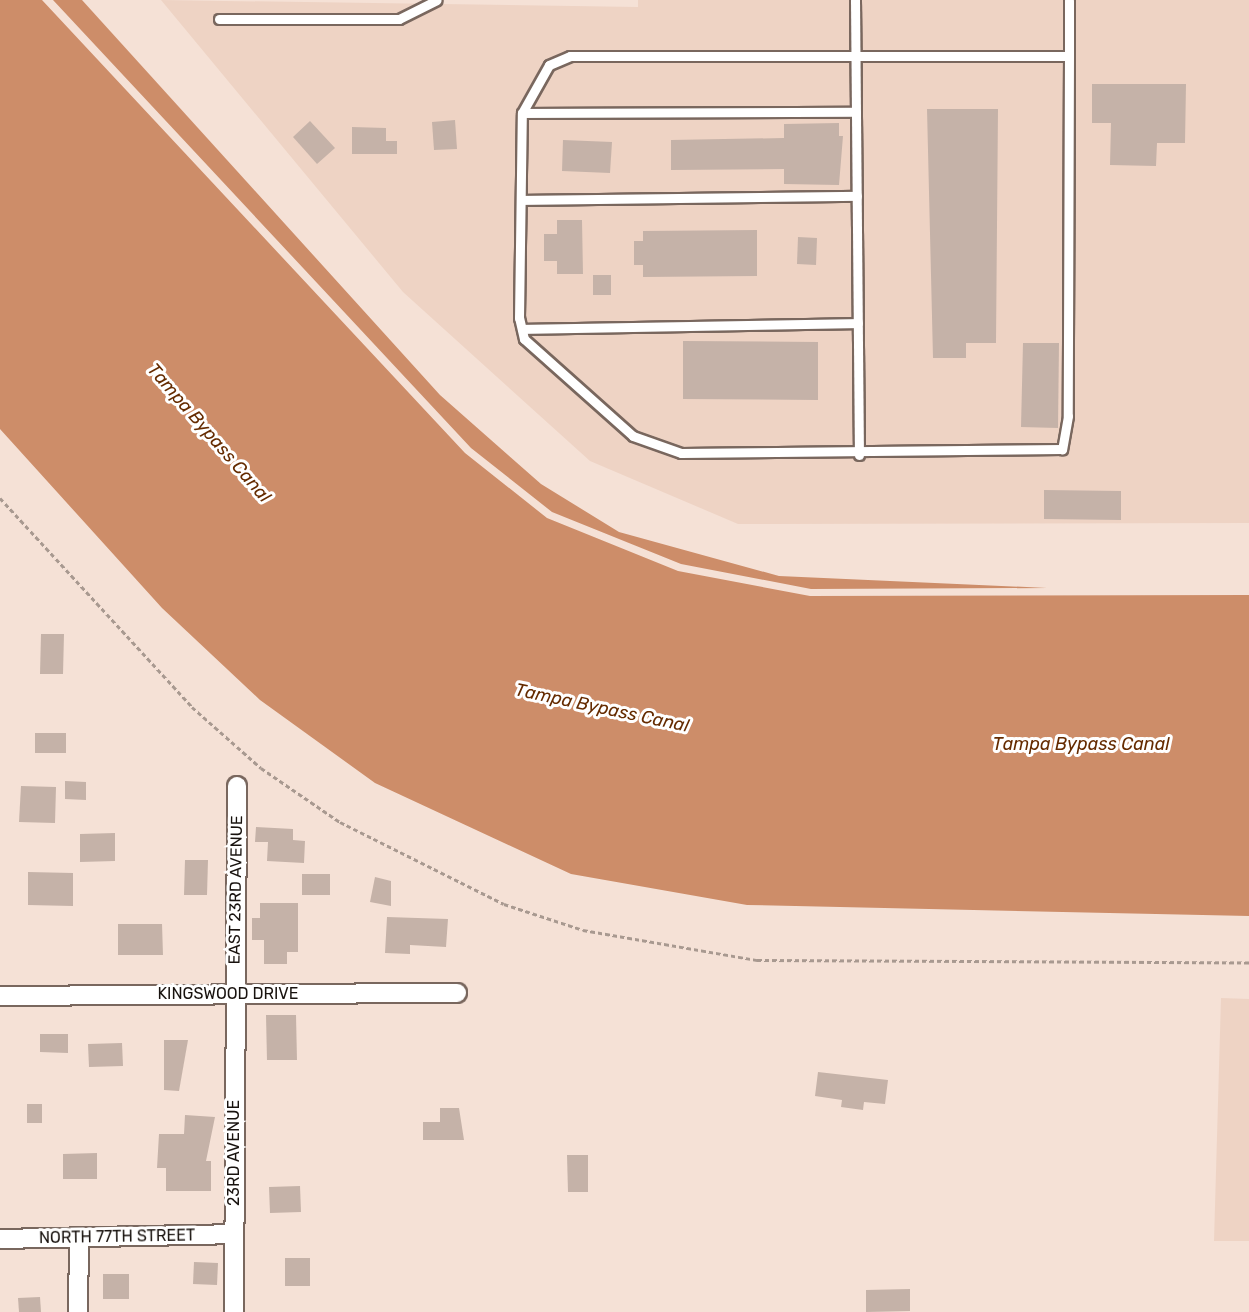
<!DOCTYPE html>
<style>
body{margin:0}
#map{position:relative;width:1249px;height:1312px;overflow:hidden;background:#f5e1d6;font-family:Rubik,sans-serif}
div>[style]{position:absolute}
[style*='--x']{left:calc(var(--x)*1px);top:calc(var(--y)*1px);width:calc(var(--w)*1px);rotate:calc(var(--a)*1deg)}
.built>*{inset:0;background:#eed3c4}
.water>*{inset:0;background:#cd8d69}
.building>*{inset:0;background:#c5b2a8}
.path>*{height:3px;margin-top:-1.5px;transform-origin:0;background:repeating-linear-gradient(90deg,#a89990 0 4.5px,transparent 0 7.5px)}
.roads{filter:drop-shadow(2px 0 #79675e) drop-shadow(-2px 0 #79675e) drop-shadow(0 2px #79675e) drop-shadow(0 -2px #79675e)}
.service>*{height:9px;margin:-4.5px;padding:0 4.5px;transform-origin:4.5px;border-radius:4.5px;background:#fff}
.minor>*{height:18px;margin:-9px;padding:0 9px;transform-origin:9px;border-radius:9px;background:#fff}
span{translate:-50% -50%;white-space:nowrap;text-align:center;line-height:1.15;-webkit-text-stroke:6px #fff;paint-order:stroke}
.street-label{font-size:16px;color:#18120e}
.water-label{font-size:18px;color:#652b00;font-style:italic}
</style>
<div id="map">
<div class="built">
<i style="clip-path:polygon(161px 0,638px 7px,638px 0,1249px 0,1249px 523px,738px 524px,590px 461px,403px 292px)"></i>
<i style="clip-path:polygon(1221px 998px,1249px 999px,1249px 1241px,1214px 1241px)"></i>
</div>
<div class="water">
<i style="clip-path:polygon(0 0,42px 0,465px 453px,547px 518px,678px 571px,810px 596px,1249px 595px,1249px 916px,747px 905px,571px 874px,375px 783px,260px 700px,162px 608px,0 429px)"></i>
<i style="clip-path:polygon(53px 0,82px 0,440px 395px,541px 484px,619px 532px,779px 576px,1047px 588px,811px 589px,681px 564px,552px 512px,471px 448px)"></i>
</div>
<div class="building">
<i style="clip-path:polygon(1092px 84px,1186px 84px,1185px 143px,1157px 143px,1156px 166px,1110px 165px,1111px 123px,1092px 123px)"></i>
<i style="clip-path:polygon(927px 109px,998px 109px,996px 343px,966px 343px,966px 358px,933px 358px)"></i>
<i style="clip-path:polygon(455px 120px,457px 149px,434px 150px,432px 122px)"></i>
<i style="clip-path:polygon(310px 121px,335px 148px,317px 164px,293px 137px)"></i>
<i style="clip-path:polygon(839px 123px,839px 136px,843px 136px,839px 185px,784px 184px,784px 169px,671px 170px,671px 140px,784px 138px,784px 124px)"></i>
<i style="clip-path:polygon(352px 127px,386px 128px,386px 141px,397px 141px,397px 154px,352px 154px)"></i>
<i style="clip-path:polygon(563px 140px,612px 142px,610px 173px,562px 171px)"></i>
<i style="clip-path:polygon(557px 220px,582px 220px,583px 274px,557px 274px,557px 261px,544px 261px,544px 234px,557px 234px)"></i>
<i style="clip-path:polygon(757px 230px,757px 276px,643px 277px,643px 265px,634px 265px,634px 241px,643px 241px,643px 231px)"></i>
<i style="clip-path:polygon(798px 237px,817px 238px,816px 265px,797px 264px)"></i>
<i style="clip-path:polygon(593px 275px,611px 275px,611px 295px,593px 295px)"></i>
<i style="clip-path:polygon(683px 341px,818px 342px,818px 400px,683px 399px)"></i>
<i style="clip-path:polygon(1023px 343px,1059px 343px,1058px 428px,1021px 427px)"></i>
<i style="clip-path:polygon(1044px 490px,1121px 491px,1121px 520px,1044px 519px)"></i>
<i style="clip-path:polygon(41px 634px,64px 634px,63px 674px,40px 674px)"></i>
<i style="clip-path:polygon(35px 733px,66px 733px,66px 753px,35px 753px)"></i>
<i style="clip-path:polygon(65px 781px,86px 782px,86px 800px,65px 799px)"></i>
<i style="clip-path:polygon(21px 786px,56px 787px,55px 823px,19px 822px)"></i>
<i style="clip-path:polygon(256px 827px,293px 829px,293px 840px,305px 841px,304px 863px,267px 861px,268px 842px,255px 842px)"></i>
<i style="clip-path:polygon(115px 833px,115px 861px,80px 862px,80px 834px)"></i>
<i style="clip-path:polygon(185px 860px,208px 860px,207px 895px,184px 895px)"></i>
<i style="clip-path:polygon(28px 872px,73px 873px,73px 906px,28px 905px)"></i>
<i style="clip-path:polygon(302px 874px,330px 874px,330px 895px,302px 895px)"></i>
<i style="clip-path:polygon(375px 877px,391px 881px,391px 906px,370px 902px)"></i>
<i style="clip-path:polygon(260px 903px,298px 903px,298px 952px,287px 952px,287px 964px,264px 964px,264px 940px,252px 940px,252px 918px,260px 918px)"></i>
<i style="clip-path:polygon(387px 917px,448px 919px,446px 947px,410px 945px,410px 954px,385px 953px)"></i>
<i style="clip-path:polygon(118px 924px,162px 924px,163px 955px,118px 955px)"></i>
<i style="clip-path:polygon(266px 1015px,296px 1015px,297px 1060px,267px 1060px)"></i>
<i style="clip-path:polygon(40px 1034px,68px 1034px,68px 1053px,40px 1052px)"></i>
<i style="clip-path:polygon(164px 1040px,188px 1040px,179px 1091px,164px 1090px)"></i>
<i style="clip-path:polygon(122px 1043px,123px 1066px,89px 1067px,88px 1044px)"></i>
<i style="clip-path:polygon(818px 1072px,888px 1080px,885px 1104px,864px 1102px,863px 1110px,841px 1107px,842px 1100px,815px 1096px)"></i>
<i style="clip-path:polygon(27px 1104px,42px 1104px,42px 1123px,27px 1123px)"></i>
<i style="clip-path:polygon(440px 1108px,459px 1108px,464px 1140px,423px 1140px,423px 1122px,440px 1122px)"></i>
<i style="clip-path:polygon(185px 1115px,215px 1117px,206px 1161px,211px 1161px,211px 1191px,166px 1191px,166px 1168px,157px 1168px,159px 1134px,184px 1134px)"></i>
<i style="clip-path:polygon(97px 1153px,97px 1179px,63px 1179px,63px 1154px)"></i>
<i style="clip-path:polygon(567px 1155px,588px 1155px,588px 1192px,568px 1192px)"></i>
<i style="clip-path:polygon(300px 1186px,301px 1212px,270px 1213px,269px 1187px)"></i>
<i style="clip-path:polygon(285px 1258px,310px 1258px,310px 1286px,285px 1286px)"></i>
<i style="clip-path:polygon(194px 1262px,218px 1263px,217px 1285px,193px 1284px)"></i>
<i style="clip-path:polygon(103px 1274px,129px 1274px,129px 1299px,103px 1299px)"></i>
<i style="clip-path:polygon(910px 1289px,910px 1311px,866px 1312px,866px 1290px)"></i>
<i style="clip-path:polygon(40px 1297px,41px 1312px,19px 1312px,18px 1298px)"></i>
</div>
<div class="path">
<i style="--x:0;--y:498;--w:284;--a:47.4"></i>
<i style="--x:192;--y:707;--w:92;--a:41.5"></i>
<i style="--x:261;--y:768;--w:96;--a:34.4"></i>
<i style="--x:340;--y:822;--w:183;--a:26.6"></i>
<i style="--x:504;--y:904;--w:83;--a:18.2"></i>
<i style="--x:583;--y:930;--w:177;--a:9.8"></i>
<i style="--x:757;--y:960;--w:492;--a:0.3"></i>
</div>
<div class="roads">
<div class="service">
<i style="--x:855;--y:0;--w:455;--a:89.5"></i>
<i style="--x:1069;--y:0;--w:56;--a:90"></i>
<i style="--x:1069;--y:56;--w:360;--a:90.2"></i>
<i style="--x:1068;--y:416;--w:34;--a:100"></i>
<i style="--x:1062;--y:449;--w:381;--a:179.4"></i>
<i style="--x:681;--y:453;--w:51;--a:-160.5"></i>
<i style="--x:633;--y:436;--w:146;--a:-138.3"></i>
<i style="--x:524;--y:339;--w:22;--a:-103"></i>
<i style="--x:519;--y:318;--w:205;--a:-89.2"></i>
<i style="--x:522;--y:113;--w:55;--a:-60.6"></i>
<i style="--x:549;--y:65;--w:23;--a:-23"></i>
<i style="--x:570;--y:56;--w:499;--a:0"></i>
<i style="--x:219;--y:19;--w:180;--a:0"></i>
<i style="--x:399;--y:19;--w:42;--a:-26.6"></i>
<i style="--x:522;--y:113;--w:334;--a:-0.2"></i>
<i style="--x:521;--y:200;--w:336;--a:-0.7"></i>
<i style="--x:522;--y:329;--w:336;--a:-1"></i>
</div>
<div class="minor">
<i style="--x:0;--y:996;--w:457;--a:-0.4"></i>
<i style="--x:0;--y:1239;--w:233;--a:-1.2"></i>
<i style="--x:78;--y:1312;--w:74;--a:-89.2"></i>
<i style="--x:234;--y:1312;--w:526;--a:-89.67"></i>
</div>
</div>
<div class="street-label">
<span style="left:236px;top:890px;rotate:-89deg">EAST 23RD AVENUE</span>
<span style="left:228px;top:994px">KINGSWOOD DRIVE</span>
<span style="left:234px;top:1153px;rotate:-90deg">23RD AVENUE</span>
<span style="left:117px;top:1237px;rotate:-1deg">NORTH 77TH STREET</span>
</div>
<div class="water-label">
<span style="left:209px;top:433px;rotate:49deg">Tampa Bypass Canal</span>
<span style="left:602px;top:708px;rotate:12deg">Tampa Bypass Canal</span>
<span style="left:1081px;top:744px">Tampa Bypass Canal</span>
</div>
</div>
